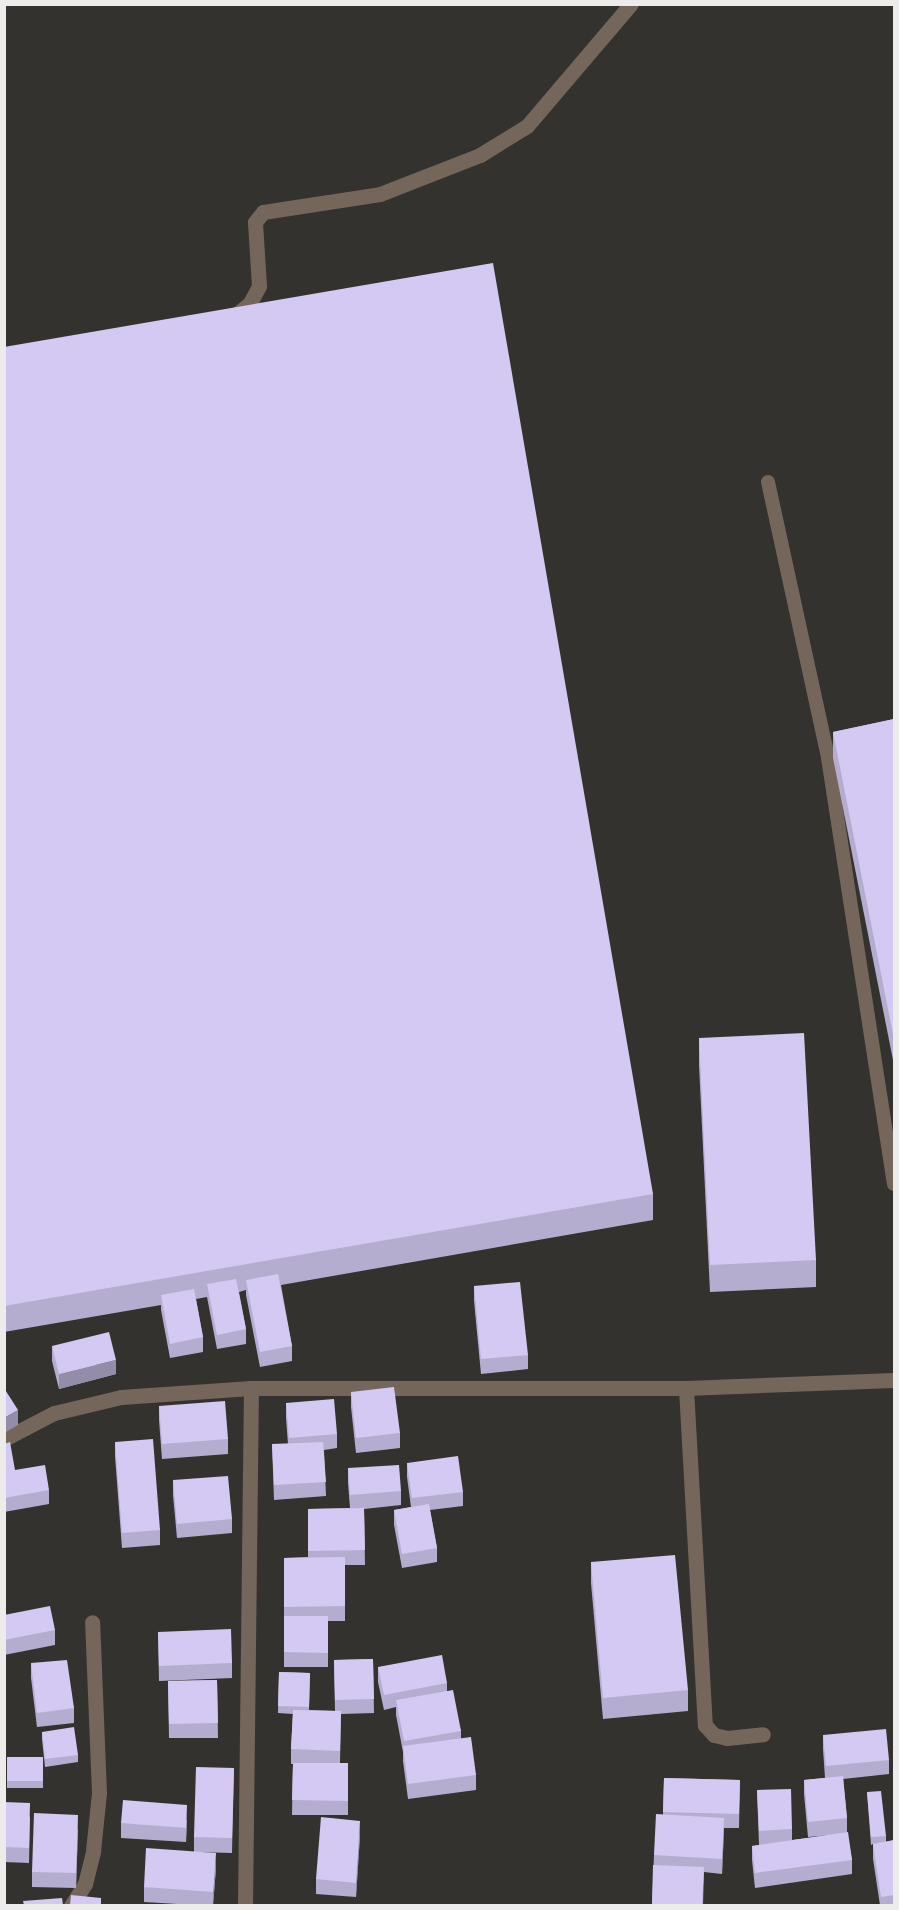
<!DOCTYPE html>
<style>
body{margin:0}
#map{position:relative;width:899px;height:1910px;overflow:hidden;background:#34322e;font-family:Jost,sans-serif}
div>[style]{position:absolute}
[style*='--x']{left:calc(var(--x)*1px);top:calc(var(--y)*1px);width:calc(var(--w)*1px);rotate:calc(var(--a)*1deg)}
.lane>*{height:14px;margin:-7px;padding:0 7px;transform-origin:7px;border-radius:7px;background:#75665b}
.street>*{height:15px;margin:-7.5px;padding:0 7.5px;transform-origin:7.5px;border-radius:7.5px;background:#75665b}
.wall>*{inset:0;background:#b5add0}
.shaded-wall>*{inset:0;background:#948da9}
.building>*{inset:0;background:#d3c9f2}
span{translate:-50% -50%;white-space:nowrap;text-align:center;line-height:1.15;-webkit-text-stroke:6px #1b1a18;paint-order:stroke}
.frame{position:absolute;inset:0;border:6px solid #edecea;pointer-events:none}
</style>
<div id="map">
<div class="lane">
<i style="--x:768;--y:482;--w:282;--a:77.7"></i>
<i style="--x:828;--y:758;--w:431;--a:81.2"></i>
</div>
<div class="street">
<i style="--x:233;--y:317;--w:22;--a:-39"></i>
<i style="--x:250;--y:303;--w:19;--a:-62"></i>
<i style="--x:259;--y:286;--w:64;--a:-93.6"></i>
<i style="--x:255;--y:222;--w:13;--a:-51"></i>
<i style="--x:263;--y:212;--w:118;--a:-8.7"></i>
<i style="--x:380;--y:194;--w:107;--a:-21.3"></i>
<i style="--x:480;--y:155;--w:55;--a:-31.7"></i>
<i style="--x:527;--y:126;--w:160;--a:-49.6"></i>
<i style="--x:686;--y:1388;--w:338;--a:86.8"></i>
<i style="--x:705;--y:1725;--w:13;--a:48"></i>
<i style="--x:714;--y:1735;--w:13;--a:13"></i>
<i style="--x:727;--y:1738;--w:36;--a:-6"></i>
<i style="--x:4;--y:1439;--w:56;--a:-27.5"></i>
<i style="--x:54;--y:1413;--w:69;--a:-13.4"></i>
<i style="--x:121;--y:1397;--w:130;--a:-4"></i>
<i style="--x:251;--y:1388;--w:435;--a:0"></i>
<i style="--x:686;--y:1388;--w:208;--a:-2.2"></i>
<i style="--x:71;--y:1906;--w:26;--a:-58"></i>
<i style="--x:85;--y:1884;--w:34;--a:-76"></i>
<i style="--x:93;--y:1851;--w:58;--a:-84.1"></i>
<i style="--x:99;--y:1793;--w:171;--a:-92.3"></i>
<i style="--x:245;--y:1906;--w:518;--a:-89.34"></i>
</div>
<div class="wall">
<i style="clip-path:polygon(4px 347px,653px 1194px,653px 1220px,281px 1285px,292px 1346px,292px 1361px,260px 1367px,246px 1295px,246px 1290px,239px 1292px,246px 1329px,246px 1344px,217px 1349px,207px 1297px,196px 1299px,203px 1337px,203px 1352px,170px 1358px,161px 1310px,161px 1305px,4px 1332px)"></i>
<i style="clip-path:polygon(894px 719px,894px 1065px,833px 758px,833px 732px)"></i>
<i style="clip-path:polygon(699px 1038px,816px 1260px,816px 1287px,710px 1292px,699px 1065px)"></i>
<i style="clip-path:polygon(474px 1286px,528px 1355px,528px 1369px,481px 1374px,474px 1301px)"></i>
<i style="clip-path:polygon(52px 1346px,116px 1374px,59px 1389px,52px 1361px)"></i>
<i style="clip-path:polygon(351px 1392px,400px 1433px,400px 1448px,356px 1453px,351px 1407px)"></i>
<i style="clip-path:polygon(893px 1395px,894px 1395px,894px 1433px,893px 1416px)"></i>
<i style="clip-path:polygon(286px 1403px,337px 1434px,337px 1448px,324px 1450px,326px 1496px,274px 1500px,272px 1444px,288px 1444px,286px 1418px)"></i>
<i style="clip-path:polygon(159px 1406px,228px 1439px,228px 1454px,162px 1459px,159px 1420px)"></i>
<i style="clip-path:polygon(115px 1442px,160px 1530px,160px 1545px,122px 1548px,115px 1456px)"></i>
<i style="clip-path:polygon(4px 1444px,15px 1470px,49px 1490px,49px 1504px,4px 1512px)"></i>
<i style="clip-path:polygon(407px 1463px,463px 1492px,463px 1506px,430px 1510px,437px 1548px,437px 1562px,402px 1568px,394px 1525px,394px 1510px,411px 1507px,407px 1477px)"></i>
<i style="clip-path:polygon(348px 1468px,401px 1491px,401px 1505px,364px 1509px,365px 1565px,345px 1565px,345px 1621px,328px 1621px,328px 1667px,284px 1667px,284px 1558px,308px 1557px,308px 1509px,350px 1508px,348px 1483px)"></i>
<i style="clip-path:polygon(173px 1480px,232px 1519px,232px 1533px,177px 1538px,173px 1495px)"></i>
<i style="clip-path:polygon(591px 1562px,688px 1690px,688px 1711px,603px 1719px,591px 1583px)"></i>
<i style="clip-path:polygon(4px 1615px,55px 1630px,55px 1645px,4px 1655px)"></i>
<i style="clip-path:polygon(158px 1632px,232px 1663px,232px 1678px,159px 1681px)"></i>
<i style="clip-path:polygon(373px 1659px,374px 1713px,341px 1714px,340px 1763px,348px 1763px,348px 1815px,292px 1815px,293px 1764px,291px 1764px,291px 1749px,293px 1714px,278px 1713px,279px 1672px,310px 1673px,309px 1710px,335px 1711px,334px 1660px)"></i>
<i style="clip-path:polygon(31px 1663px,74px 1708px,74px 1723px,37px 1727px,31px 1678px)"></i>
<i style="clip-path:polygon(378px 1667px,447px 1683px,447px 1691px,461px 1731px,461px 1739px,476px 1775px,476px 1790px,408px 1799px,403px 1761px,403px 1752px,396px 1715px,396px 1707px,384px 1710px,378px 1682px)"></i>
<i style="clip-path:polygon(217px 1680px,218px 1738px,169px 1738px,168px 1681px)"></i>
<i style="clip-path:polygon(42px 1732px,78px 1755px,78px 1762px,45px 1767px,42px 1739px)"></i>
<i style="clip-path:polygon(823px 1735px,889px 1760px,889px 1774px,843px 1779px,847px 1818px,847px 1832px,852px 1860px,852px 1874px,755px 1888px,752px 1860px,752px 1846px,759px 1845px,757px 1790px,792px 1829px,792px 1840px,831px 1835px,808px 1837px,804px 1794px,804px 1780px,825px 1778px,823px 1749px)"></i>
<i style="clip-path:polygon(7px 1757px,43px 1757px,43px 1788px,7px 1788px)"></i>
<i style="clip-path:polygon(234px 1768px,232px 1853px,195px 1852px,216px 1868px,213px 1905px,194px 1905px,144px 1902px,144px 1887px,194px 1852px,194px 1837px)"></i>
<i style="clip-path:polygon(664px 1778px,740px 1780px,739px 1828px,724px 1828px,722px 1874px,704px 1872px,703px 1905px,652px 1905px,654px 1855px,663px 1815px)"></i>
<i style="clip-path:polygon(867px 1792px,886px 1836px,886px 1842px,894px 1840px,894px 1905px,880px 1905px,873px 1859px,873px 1844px,871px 1845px)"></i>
<i style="clip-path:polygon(4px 1802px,30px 1817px,29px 1863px,4px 1862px)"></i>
<i style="clip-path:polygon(187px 1820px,186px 1842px,121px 1838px,121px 1823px)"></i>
<i style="clip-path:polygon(78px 1829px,76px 1888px,32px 1887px,32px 1872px)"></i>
<i style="clip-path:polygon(360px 1835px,356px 1897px,316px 1894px,316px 1879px)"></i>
</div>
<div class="shaded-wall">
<i style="clip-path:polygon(116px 1360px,116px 1374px,59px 1389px,59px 1374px)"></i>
<i style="clip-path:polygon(18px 1410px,18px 1425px,4px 1433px,4px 1418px)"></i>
<i style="clip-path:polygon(187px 1805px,187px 1820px,186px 1842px,186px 1828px)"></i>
<i style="clip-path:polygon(78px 1815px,78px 1829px,76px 1888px,76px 1873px)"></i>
<i style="clip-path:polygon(724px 1818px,724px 1833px,722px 1874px,722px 1859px)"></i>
<i style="clip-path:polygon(360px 1821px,360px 1835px,356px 1897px,356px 1883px)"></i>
<i style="clip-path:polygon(216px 1853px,216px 1868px,213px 1905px,213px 1892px)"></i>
</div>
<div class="building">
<i style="clip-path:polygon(493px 263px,653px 1194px,4px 1306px,4px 347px)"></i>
<i style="clip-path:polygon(894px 719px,894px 1039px,833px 732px)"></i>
<i style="clip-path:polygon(804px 1033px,816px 1260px,710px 1265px,699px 1038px)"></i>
<i style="clip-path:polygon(278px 1274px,292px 1346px,260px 1352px,246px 1280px)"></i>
<i style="clip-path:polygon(236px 1279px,246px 1329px,217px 1335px,207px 1284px)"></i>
<i style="clip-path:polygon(520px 1282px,528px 1355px,481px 1359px,474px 1286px)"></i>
<i style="clip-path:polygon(194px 1289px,203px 1337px,170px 1344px,161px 1295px)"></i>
<i style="clip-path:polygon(109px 1332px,116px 1360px,59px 1374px,52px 1346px)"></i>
<i style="clip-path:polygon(394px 1387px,400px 1433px,356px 1438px,351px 1392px)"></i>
<i style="clip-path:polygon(4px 1388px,18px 1410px,4px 1418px)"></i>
<i style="clip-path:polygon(893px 1395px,894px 1395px,894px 1412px)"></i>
<i style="clip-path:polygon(334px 1399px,337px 1434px,289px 1438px,286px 1403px)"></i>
<i style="clip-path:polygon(225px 1401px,228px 1439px,162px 1444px,159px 1406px)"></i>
<i style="clip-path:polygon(153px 1439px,160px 1530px,122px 1533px,115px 1442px)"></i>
<i style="clip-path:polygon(10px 1442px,15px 1470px,45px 1465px,49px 1490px,4px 1498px,4px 1444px)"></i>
<i style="clip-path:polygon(323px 1442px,326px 1482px,274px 1485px,272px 1444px)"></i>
<i style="clip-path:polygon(458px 1456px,463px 1492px,412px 1498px,407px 1463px)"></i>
<i style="clip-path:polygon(399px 1465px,401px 1491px,350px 1495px,348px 1468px)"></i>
<i style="clip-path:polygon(228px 1476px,232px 1519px,177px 1524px,173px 1480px)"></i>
<i style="clip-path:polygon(429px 1504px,437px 1548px,402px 1554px,394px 1510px)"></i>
<i style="clip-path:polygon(364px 1508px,365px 1550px,308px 1551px,308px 1509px)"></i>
<i style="clip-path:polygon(675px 1555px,688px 1690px,603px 1698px,591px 1562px)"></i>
<i style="clip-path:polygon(345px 1557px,345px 1606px,284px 1607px,284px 1558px)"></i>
<i style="clip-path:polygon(50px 1606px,55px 1630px,4px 1640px,4px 1615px)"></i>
<i style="clip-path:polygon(284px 1616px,328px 1616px,328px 1653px,284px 1652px)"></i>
<i style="clip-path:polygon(231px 1629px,232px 1663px,159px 1666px,158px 1632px)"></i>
<i style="clip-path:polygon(442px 1655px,447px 1683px,384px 1695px,378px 1667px)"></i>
<i style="clip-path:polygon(373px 1659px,374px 1699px,335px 1700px,334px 1660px)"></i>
<i style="clip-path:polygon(67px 1660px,74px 1708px,37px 1713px,31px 1663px)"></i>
<i style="clip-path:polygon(279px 1672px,310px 1673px,309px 1707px,278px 1706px)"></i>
<i style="clip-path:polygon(217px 1680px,218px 1723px,169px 1724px,168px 1681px)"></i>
<i style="clip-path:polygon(453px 1690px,461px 1731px,404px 1741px,396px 1700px)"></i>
<i style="clip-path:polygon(293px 1710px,341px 1711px,340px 1751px,291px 1749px)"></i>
<i style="clip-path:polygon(74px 1727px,78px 1755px,45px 1759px,42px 1732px)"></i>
<i style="clip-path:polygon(886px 1729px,889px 1760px,826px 1766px,823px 1735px)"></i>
<i style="clip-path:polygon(471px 1737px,476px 1775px,408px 1784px,403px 1746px)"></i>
<i style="clip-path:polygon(7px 1757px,43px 1757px,43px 1781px,7px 1781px)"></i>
<i style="clip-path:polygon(293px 1763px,348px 1763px,348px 1801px,292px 1800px)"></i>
<i style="clip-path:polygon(196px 1767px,234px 1768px,232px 1838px,194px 1837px)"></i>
<i style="clip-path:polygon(843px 1776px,847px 1818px,808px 1822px,804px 1780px)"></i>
<i style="clip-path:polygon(664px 1778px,740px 1780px,739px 1814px,663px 1812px)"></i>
<i style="clip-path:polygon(791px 1789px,792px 1829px,759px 1831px,757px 1790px)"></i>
<i style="clip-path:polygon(881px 1791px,886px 1836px,871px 1837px,867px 1792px)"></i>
<i style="clip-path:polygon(123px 1800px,187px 1805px,186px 1828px,121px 1823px)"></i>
<i style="clip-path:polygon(4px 1802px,30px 1803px,29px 1848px,4px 1847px)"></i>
<i style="clip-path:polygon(34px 1813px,78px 1815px,76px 1873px,32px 1872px)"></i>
<i style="clip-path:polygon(656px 1814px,724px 1818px,722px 1859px,654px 1855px)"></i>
<i style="clip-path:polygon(321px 1817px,360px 1821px,356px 1883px,316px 1879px)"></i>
<i style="clip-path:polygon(848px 1832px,852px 1860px,755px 1873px,752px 1846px)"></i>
<i style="clip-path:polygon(894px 1840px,894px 1895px,881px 1897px,873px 1844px)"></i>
<i style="clip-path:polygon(146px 1848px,216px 1853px,213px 1892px,144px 1887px)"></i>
<i style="clip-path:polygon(653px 1865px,704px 1867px,702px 1905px,652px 1904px)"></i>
<i style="clip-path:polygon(71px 1895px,101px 1898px,101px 1905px,70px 1905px)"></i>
<i style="clip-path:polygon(62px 1898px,63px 1905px,24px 1905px,23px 1901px)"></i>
</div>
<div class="frame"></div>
</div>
